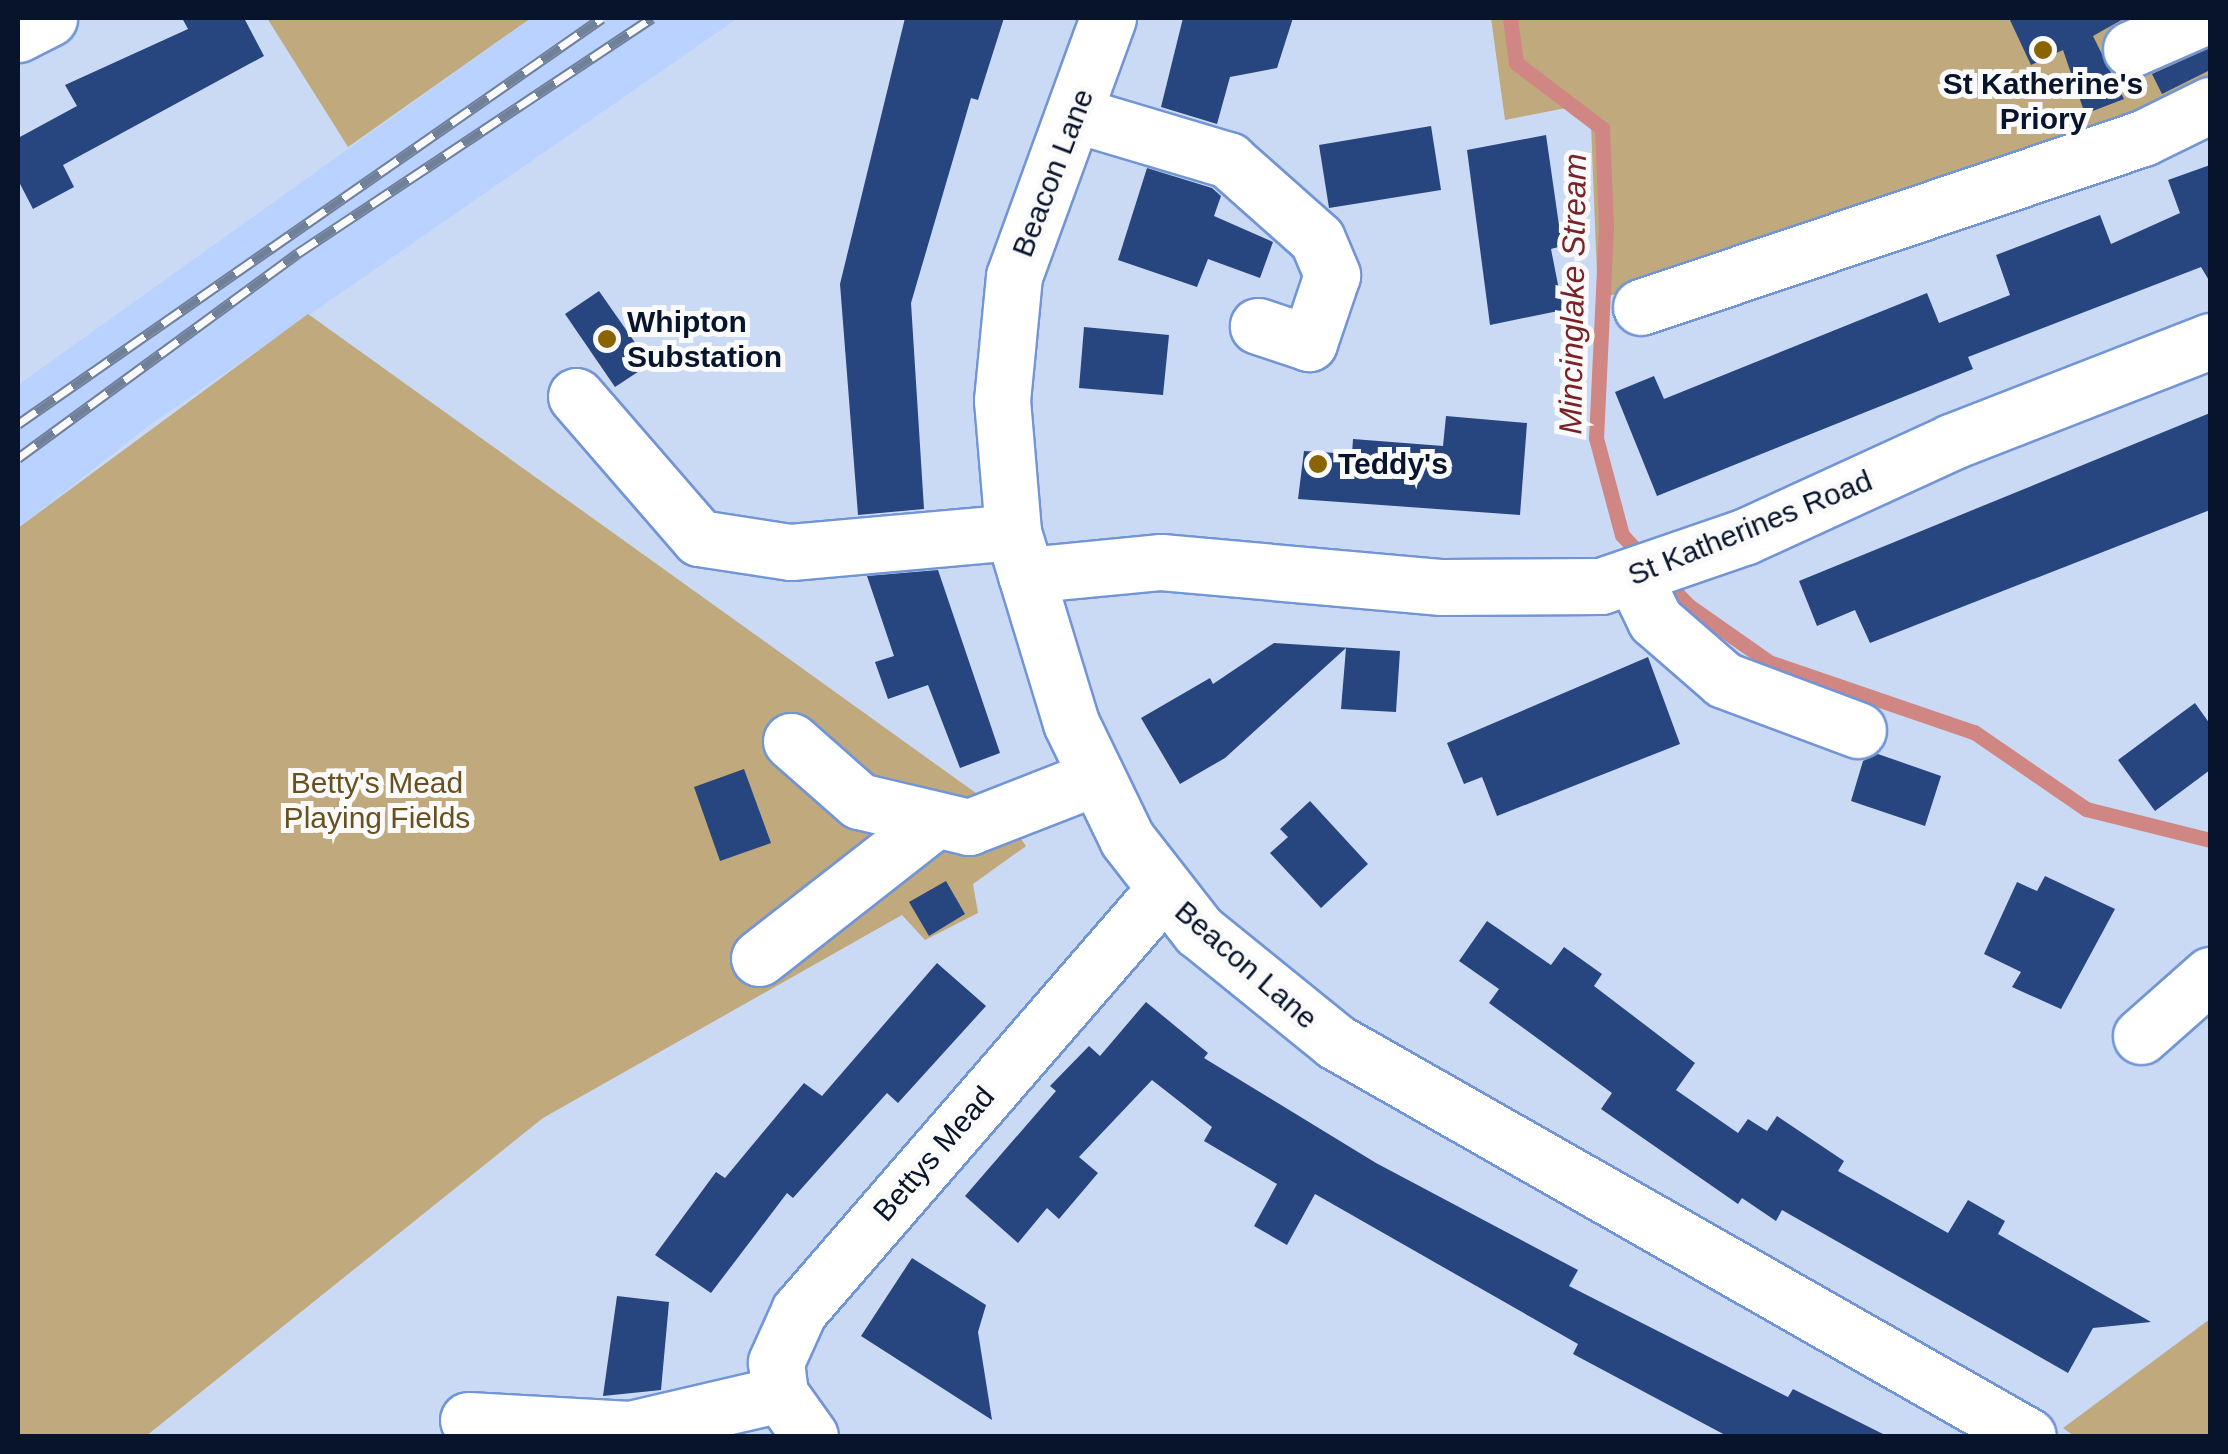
<!DOCTYPE html>
<style>
body{margin:0}
#map{position:relative;width:2228px;height:1454px;overflow:hidden;background:#cadaf5;font-family:Arial,sans-serif}
div>[style]{position:absolute}
[style*='--x']{left:calc(var(--x)*1px);top:calc(var(--y)*1px);width:calc(var(--w)*1px);rotate:calc(var(--a)*1deg)}
.built>*{inset:0;background:#b9d2ff}
.green>*{inset:0;background:#c1a97e}
.stream>*{height:15px;margin:-7.5px;padding:0 7.5px;transform-origin:7.5px;border-radius:7.5px;background:#d08683}
.building>*{inset:0;background:#27457e}
.roads{filter:drop-shadow(2px 0 #7295d5) drop-shadow(-2px 0 #7295d5) drop-shadow(0 2px #7295d5) drop-shadow(0 -2px #7295d5)}
.minor>*{height:55px;margin:-27.5px;padding:0 27.5px;transform-origin:27.5px;border-radius:27.5px;background:#fff}
.rail>*{height:11px;margin-top:-5.5px;transform-origin:0;background:repeating-linear-gradient(90deg,#fafafa 0 22px,#718099 0 44px);box-sizing:border-box;border-block:2px solid #718099}
.dots>*{width:28px;height:28px;translate:-50% -50%;box-sizing:border-box;border:5px solid #fafafa;border-radius:50%}
span{translate:-50% -50%;white-space:nowrap;text-align:center;line-height:1.15;-webkit-text-stroke:10px #fafafa;paint-order:stroke}
.poi-label{font-size:30px;color:#07142c;font-weight:700}
.left{translate:0 -50%;text-align:left}
.street-label{font-size:30px;color:#07142c}
.park-label{font-size:30px;color:#68501f}
.water-label{font-size:32px;color:#7b2227;font-style:italic}
.frame{position:absolute;inset:0;border:20px solid #07142c;pointer-events:none}
</style>
<div id="map">
<div class="built">
<i style="clip-path:polygon(531px 18px,738px 18px,147px 427px,18px 528px,18px 385px)"></i>
</div>
<div class="green">
<i style="clip-path:polygon(267px 18px,394px 19px,531px 18px,348px 147px)"></i>
<i style="clip-path:polygon(1491px 18px,2210px 18px,2210px 90px,1830px 235px,1598px 299px,1591px 126px,1566px 108px,1505px 120px)"></i>
<i style="clip-path:polygon(308px 314px,1001px 811px,1026px 846px,973px 884px,978px 913px,925px 940px,902px 915px,543px 1118px,146px 1436px,18px 1436px,18px 528px)"></i>
<i style="clip-path:polygon(2210px 1319px,2210px 1436px,2074px 1436px,2063px 1428px)"></i>
</div>
<div class="stream">
<i style="--x:1510;--y:18;--w:45;--a:82.4"></i>
<i style="--x:1516;--y:63;--w:108;--a:37.1"></i>
<i style="--x:1602;--y:128;--w:99;--a:87.7"></i>
<i style="--x:1606;--y:227;--w:211;--a:92.7"></i>
<i style="--x:1596;--y:438;--w:100;--a:75"></i>
<i style="--x:1622;--y:535;--w:33;--a:47"></i>
<i style="--x:1660;--y:576;--w:42;--a:46"></i>
<i style="--x:1689;--y:606;--w:98;--a:35"></i>
<i style="--x:1769;--y:662;--w:217;--a:18.9"></i>
<i style="--x:1974;--y:732;--w:136;--a:34.5"></i>
<i style="--x:2086;--y:809;--w:128;--a:14"></i>
</div>
<div class="building">
<i style="clip-path:polygon(182px 18px,244px 18px,264px 56px,63px 165px,74px 187px,33px 209px,18px 180px,18px 138px,77px 106px,65px 85px,188px 29px)"></i>
<i style="clip-path:polygon(905px 18px,1004px 18px,978px 100px,971px 98px,911px 303px,924px 509px,858px 515px,840px 284px)"></i>
<i style="clip-path:polygon(1183px 18px,1293px 18px,1277px 68px,1230px 77px,1217px 124px,1161px 107px)"></i>
<i style="clip-path:polygon(2009px 18px,2125px 18px,2093px 36px,2124px 99px,2085px 114px,2063px 50px,2031px 65px)"></i>
<i style="clip-path:polygon(2210px 48px,2210px 70px,2162px 94px,2152px 74px)"></i>
<i style="clip-path:polygon(1431px 126px,1441px 190px,1329px 208px,1319px 145px)"></i>
<i style="clip-path:polygon(1546px 135px,1562px 246px,1551px 249px,1563px 310px,1490px 325px,1467px 150px)"></i>
<i style="clip-path:polygon(2210px 165px,2210px 282px,2201px 267px,1968px 357px,1973px 369px,1657px 496px,1615px 392px,1654px 376px,1664px 399px,1927px 293px,1939px 323px,2010px 295px,1996px 255px,2100px 215px,2111px 244px,2180px 213px,2168px 180px)"></i>
<i style="clip-path:polygon(1147px 168px,1212px 188px,1221px 196px,1214px 216px,1273px 242px,1260px 278px,1208px 259px,1197px 287px,1118px 260px)"></i>
<i style="clip-path:polygon(599px 291px,650px 364px,615px 387px,565px 314px)"></i>
<i style="clip-path:polygon(1084px 327px,1169px 335px,1163px 395px,1079px 388px)"></i>
<i style="clip-path:polygon(2210px 413px,2210px 510px,1870px 643px,1855px 610px,1817px 626px,1799px 581px)"></i>
<i style="clip-path:polygon(1446px 416px,1527px 423px,1520px 515px,1298px 499px,1304px 451px,1352px 454px,1353px 439px,1443px 446px)"></i>
<i style="clip-path:polygon(938px 570px,1000px 753px,960px 768px,928px 685px,888px 699px,875px 662px,894px 656px,867px 576px)"></i>
<i style="clip-path:polygon(1274px 643px,1400px 651px,1396px 712px,1341px 709px,1346px 648px,1225px 758px,1180px 784px,1141px 718px,1210px 678px,1213px 684px)"></i>
<i style="clip-path:polygon(1648px 657px,1680px 744px,1497px 816px,1482px 777px,1464px 784px,1447px 743px)"></i>
<i style="clip-path:polygon(2195px 703px,2210px 724px,2210px 770px,2155px 811px,2118px 760px)"></i>
<i style="clip-path:polygon(1878px 754px,1941px 776px,1925px 826px,1851px 801px,1863px 761px)"></i>
<i style="clip-path:polygon(744px 769px,771px 843px,720px 861px,694px 787px)"></i>
<i style="clip-path:polygon(1310px 801px,1368px 864px,1321px 908px,1270px 853px,1288px 837px,1280px 829px)"></i>
<i style="clip-path:polygon(2045px 876px,2115px 909px,2061px 1009px,2012px 987px,2021px 972px,1984px 954px,2017px 882px,2037px 891px)"></i>
<i style="clip-path:polygon(946px 881px,965px 914px,929px 936px,909px 902px)"></i>
<i style="clip-path:polygon(1487px 921px,1551px 965px,1564px 947px,1602px 974px,1594px 986px,1695px 1063px,1676px 1090px,1738px 1133px,1748px 1119px,1767px 1131px,1777px 1116px,1844px 1161px,1838px 1171px,1948px 1233px,1968px 1200px,2005px 1221px,1998px 1234px,2151px 1322px,2093px 1328px,2068px 1373px,1782px 1210px,1776px 1221px,1742px 1198px,1738px 1204px,1601px 1109px,1612px 1093px,1489px 1003px,1499px 989px,1459px 961px)"></i>
<i style="clip-path:polygon(937px 963px,986px 1006px,898px 1103px,887px 1093px,793px 1198px,787px 1193px,711px 1293px,655px 1255px,716px 1172px,725px 1178px,804px 1083px,822px 1096px)"></i>
<i style="clip-path:polygon(1146px 1002px,1208px 1053px,1204px 1058px,1376px 1163px,1578px 1270px,1569px 1286px,1788px 1397px,1793px 1389px,1887px 1436px,1727px 1436px,1573px 1354px,1578px 1344px,1315px 1194px,1287px 1245px,1254px 1226px,1277px 1184px,1204px 1141px,1212px 1127px,1152px 1080px,1079px 1157px,1098px 1173px,1059px 1219px,1047px 1208px,1018px 1243px,965px 1196px,1056px 1091px,1050px 1086px,1089px 1046px,1100px 1056px)"></i>
<i style="clip-path:polygon(912px 1258px,986px 1305px,978px 1332px,992px 1420px,861px 1336px)"></i>
<i style="clip-path:polygon(617px 1296px,669px 1302px,661px 1390px,603px 1396px)"></i>
</div>
<div class="roads">
<div class="minor">
<i style="--x:1108;--y:18;--w:275;--a:110"></i>
<i style="--x:1014;--y:276;--w:125;--a:95.5"></i>
<i style="--x:1002;--y:400;--w:132;--a:85.2"></i>
<i style="--x:1013;--y:532;--w:200;--a:73.1"></i>
<i style="--x:1071;--y:723;--w:129;--a:64.2"></i>
<i style="--x:1127;--y:839;--w:117;--a:52"></i>
<i style="--x:1199;--y:931;--w:176;--a:39"></i>
<i style="--x:1336;--y:1042;--w:796;--a:29.66"></i>
<i style="--x:18;--y:34;--w:35;--a:-27"></i>
<i style="--x:2131;--y:49;--w:77;--a:-23.6"></i>
<i style="--x:1077;--y:115;--w:158;--a:16.6"></i>
<i style="--x:1228;--y:160;--w:119;--a:41.6"></i>
<i style="--x:1317;--y:239;--w:39;--a:67"></i>
<i style="--x:1332;--y:275;--w:72;--a:108.7"></i>
<i style="--x:1309;--y:343;--w:54;--a:-161.6"></i>
<i style="--x:1641;--y:307;--w:530;--a:-18.61"></i>
<i style="--x:2143;--y:138;--w:75;--a:-26.2"></i>
<i style="--x:576;--y:396;--w:188;--a:49.1"></i>
<i style="--x:699;--y:538;--w:93;--a:8.7"></i>
<i style="--x:791;--y:552;--w:223;--a:-5.1"></i>
<i style="--x:1026;--y:575;--w:136;--a:-5.5"></i>
<i style="--x:1161;--y:562;--w:282;--a:5.1"></i>
<i style="--x:1442;--y:587;--w:159;--a:-0.4"></i>
<i style="--x:1601;--y:586;--w:153;--a:-19"></i>
<i style="--x:1746;--y:536;--w:226;--a:-24.6"></i>
<i style="--x:1951;--y:442;--w:278;--a:-21.3"></i>
<i style="--x:1635;--y:579;--w:46;--a:64"></i>
<i style="--x:1655;--y:620;--w:91;--a:41"></i>
<i style="--x:1724;--y:680;--w:143;--a:20.5"></i>
<i style="--x:791;--y:741;--w:91;--a:41.4"></i>
<i style="--x:859;--y:801;--w:113;--a:13.3"></i>
<i style="--x:969;--y:827;--w:135;--a:-21.3"></i>
<i style="--x:759;--y:958;--w:221;--a:-38"></i>
<i style="--x:2141;--y:1036;--w:92;--a:-41.5"></i>
<i style="--x:468;--y:1420;--w:162;--a:3.2"></i>
<i style="--x:630;--y:1429;--w:154;--a:-13.1"></i>
<i style="--x:810;--y:1436;--w:52;--a:-125.5"></i>
<i style="--x:780;--y:1394;--w:32;--a:-97"></i>
<i style="--x:776;--y:1362;--w:56;--a:-65.7"></i>
<i style="--x:799;--y:1311;--w:556;--a:-49.09"></i>
</div>
</div>
<div class="rail">
<i style="--x:18;--y:424;--w:711;--a:-34.81"></i>
<i style="--x:18;--y:458;--w:347;--a:-36.2"></i>
<i style="--x:298;--y:253;--w:425;--a:-33.6"></i>
</div>
<div class="dots">
<i style="left:2043px;top:50px;background:#8a6302"></i>
<i style="left:607px;top:339px;background:#8a6302"></i>
<i style="left:1318px;top:464px;background:#8a6302"></i>
</div>
<div class="poi-label">
<span style="left:2043px;top:101px">St Katherine's<br>Priory</span>
<span class="left" style="left:627px;top:339px">Whipton<br>Substation</span>
<span class="left" style="left:1338px;top:464px">Teddy's</span>
</div>
<div class="street-label">
<span style="left:1053px;top:173px;rotate:-69deg">Beacon Lane</span>
<span style="left:1750px;top:528px;rotate:-22deg">St Katherines Road</span>
<span style="left:1246px;top:965px;rotate:41deg">Beacon Lane</span>
<span style="left:934px;top:1154px;rotate:-49deg">Bettys Mead</span>
</div>
<div class="park-label">
<span style="left:377px;top:800px">Betty's Mead<br>Playing Fields</span>
</div>
<div class="water-label">
<span style="left:1573px;top:294px;rotate:-89deg">Mincinglake Stream</span>
</div>
<div class="frame"></div>
</div>
